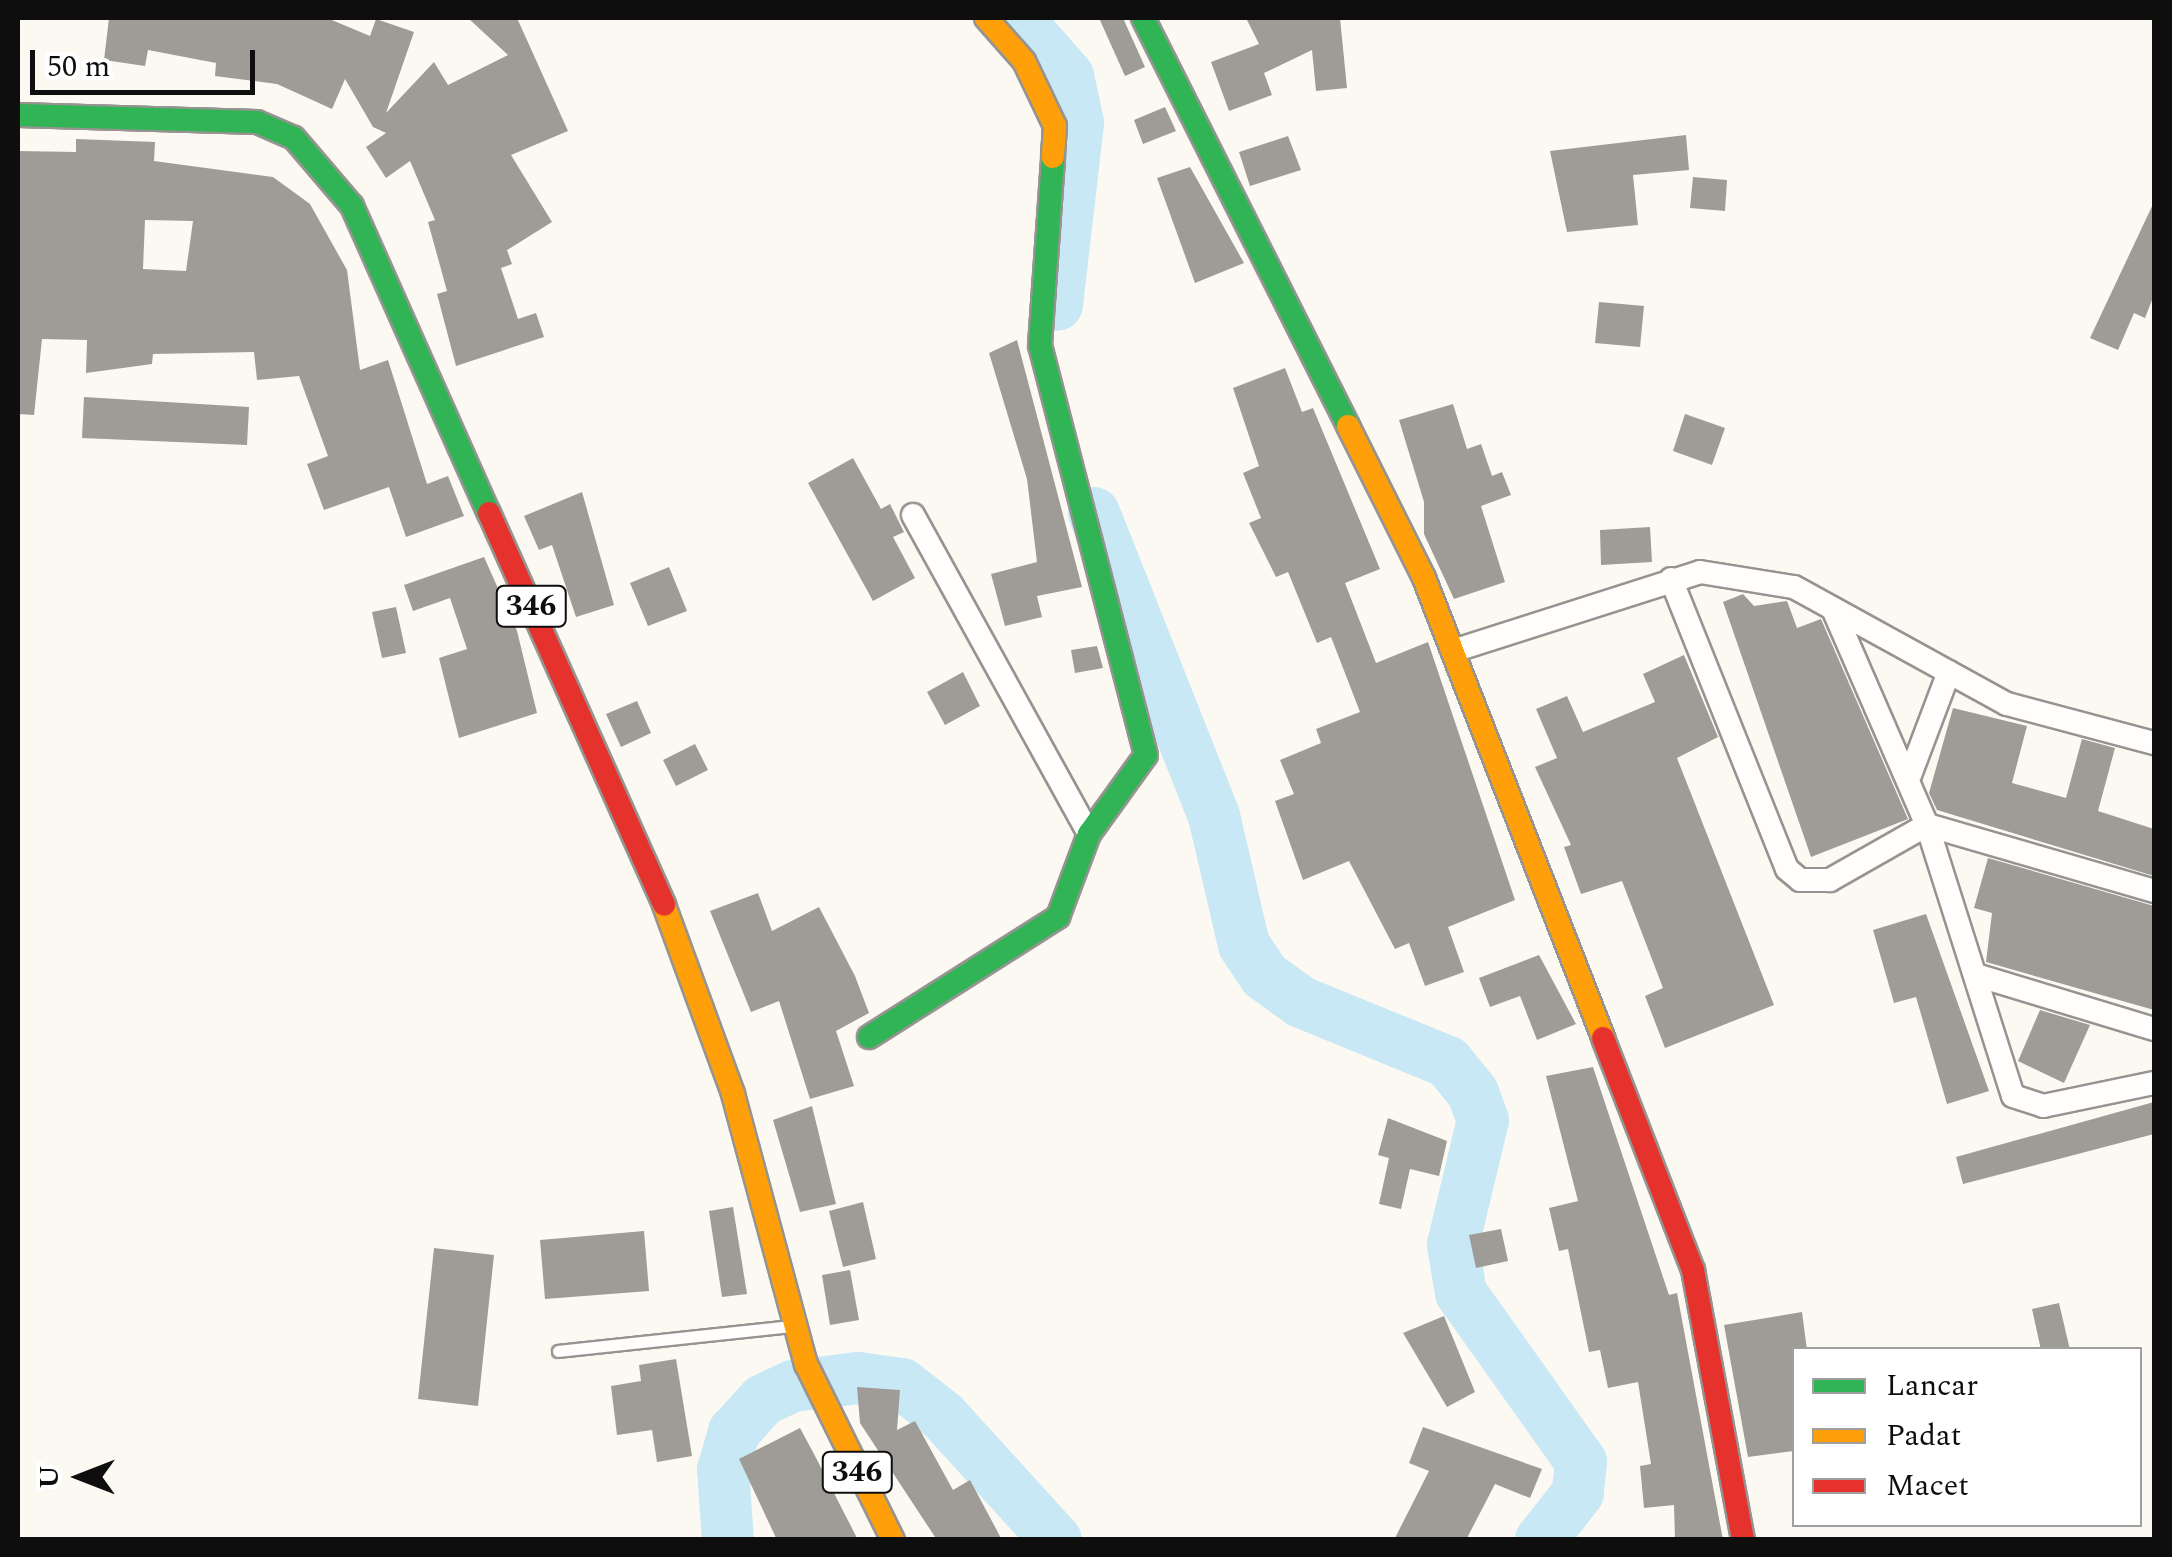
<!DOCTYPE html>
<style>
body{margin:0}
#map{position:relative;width:2172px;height:1557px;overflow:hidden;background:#fcf9f2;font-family:Spectral,serif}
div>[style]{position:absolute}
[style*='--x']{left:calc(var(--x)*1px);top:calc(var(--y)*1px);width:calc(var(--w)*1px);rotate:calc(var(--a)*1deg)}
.river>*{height:52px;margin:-26px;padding:0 26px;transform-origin:26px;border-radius:26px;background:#c8e8f6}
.building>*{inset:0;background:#9f9c98}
.roads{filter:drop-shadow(2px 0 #959491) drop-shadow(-2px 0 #959491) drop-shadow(0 2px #959491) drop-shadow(0 -2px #959491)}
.lane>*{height:11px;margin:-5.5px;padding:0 5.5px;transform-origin:5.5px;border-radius:5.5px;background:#fffefd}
.street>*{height:22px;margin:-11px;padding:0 11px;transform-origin:11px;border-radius:11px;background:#fffefd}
.fast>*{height:22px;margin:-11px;padding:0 11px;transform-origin:11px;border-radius:11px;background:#30b455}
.slow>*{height:22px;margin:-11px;padding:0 11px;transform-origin:11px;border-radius:11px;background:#ff9f0a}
.jam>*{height:22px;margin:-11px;padding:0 11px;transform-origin:11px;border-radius:11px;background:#e5322d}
span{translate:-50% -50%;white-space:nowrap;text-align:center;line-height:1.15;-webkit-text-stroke:10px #fff;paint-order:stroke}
.shield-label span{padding:2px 8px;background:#fff;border:2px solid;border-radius:8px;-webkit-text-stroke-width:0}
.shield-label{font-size:30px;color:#0e0e0e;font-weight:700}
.frame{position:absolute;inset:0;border:20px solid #0e0e0e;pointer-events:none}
.legend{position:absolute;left:1792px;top:1347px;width:350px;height:180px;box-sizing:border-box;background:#fff;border:2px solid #9f9f9f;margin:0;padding:12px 18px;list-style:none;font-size:30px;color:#0e0e0e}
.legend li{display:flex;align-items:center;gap:20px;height:50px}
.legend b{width:50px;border:2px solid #9f9f9f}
.north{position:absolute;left:30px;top:1427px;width:100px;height:100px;-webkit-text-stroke:8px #fff;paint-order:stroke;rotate:270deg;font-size:28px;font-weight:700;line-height:40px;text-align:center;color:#0e0e0e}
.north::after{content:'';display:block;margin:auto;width:35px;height:45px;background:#0e0e0e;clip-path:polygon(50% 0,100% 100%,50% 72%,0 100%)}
.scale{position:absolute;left:30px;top:50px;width:225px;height:45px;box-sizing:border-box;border:5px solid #0e0e0e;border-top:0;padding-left:12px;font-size:30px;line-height:35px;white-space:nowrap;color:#0e0e0e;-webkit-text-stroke:8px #fff;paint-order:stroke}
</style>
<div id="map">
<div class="river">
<i style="--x:1017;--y:18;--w:77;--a:48.7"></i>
<i style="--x:1068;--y:76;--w:48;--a:78"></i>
<i style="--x:1078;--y:123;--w:183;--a:96.6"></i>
<i style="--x:1094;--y:513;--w:326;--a:68.4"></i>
<i style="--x:1214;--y:816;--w:132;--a:76.9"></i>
<i style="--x:1244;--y:945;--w:37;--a:56"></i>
<i style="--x:1265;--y:976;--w:44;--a:35.8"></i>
<i style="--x:1301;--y:1002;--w:159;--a:22.2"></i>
<i style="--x:1448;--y:1062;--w:40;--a:51"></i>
<i style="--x:1473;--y:1093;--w:29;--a:70"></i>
<i style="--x:1483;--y:1120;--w:129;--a:103.5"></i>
<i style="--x:1453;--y:1245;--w:49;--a:80.5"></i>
<i style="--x:1461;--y:1293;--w:207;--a:54.6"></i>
<i style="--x:1581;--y:1462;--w:31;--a:96"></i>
<i style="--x:1578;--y:1493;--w:60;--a:128.2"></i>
<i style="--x:728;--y:1540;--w:70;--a:-94.1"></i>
<i style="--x:723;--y:1470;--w:40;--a:-74"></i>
<i style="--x:734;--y:1432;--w:43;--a:-47.8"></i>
<i style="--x:763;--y:1400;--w:33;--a:-25"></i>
<i style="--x:793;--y:1386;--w:65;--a:-7"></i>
<i style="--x:858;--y:1378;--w:44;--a:7.8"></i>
<i style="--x:902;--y:1384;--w:52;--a:38"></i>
<i style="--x:943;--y:1416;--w:168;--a:47.7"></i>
</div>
<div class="building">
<i style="clip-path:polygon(109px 18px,327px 18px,370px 36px,376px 19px,414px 32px,386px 113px,434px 62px,448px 85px,508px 55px,468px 18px,517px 18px,568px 131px,511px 155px,552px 222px,507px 250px,512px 264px,501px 268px,518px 319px,536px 313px,544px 337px,456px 366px,437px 294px,447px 291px,428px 222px,435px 220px,410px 161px,386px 178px,366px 147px,386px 133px,373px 127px,345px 79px,332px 109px,277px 84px,215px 76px,216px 63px,148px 50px,145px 66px,104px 60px)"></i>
<i style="clip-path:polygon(1099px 18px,1123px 18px,1145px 67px,1125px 76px)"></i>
<i style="clip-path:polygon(1246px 18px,1340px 18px,1347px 88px,1316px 91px,1312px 50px,1264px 73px,1272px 95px,1229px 111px,1211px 62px,1259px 44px)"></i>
<i style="clip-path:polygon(1165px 107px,1176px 131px,1143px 144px,1134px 120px)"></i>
<i style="clip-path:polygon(1686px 135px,1689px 170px,1633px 175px,1638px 225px,1567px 232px,1550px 151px)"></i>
<i style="clip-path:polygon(1288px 136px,1301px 170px,1250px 186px,1239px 152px)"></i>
<i style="clip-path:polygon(evenodd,76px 139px,155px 142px,154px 161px,273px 177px,310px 204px,347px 270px,360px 370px,388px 360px,427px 484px,448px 476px,464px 516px,406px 537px,389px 487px,324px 510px,307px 464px,328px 456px,299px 376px,257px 380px,254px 352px,153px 354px,152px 364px,86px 373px,87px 340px,42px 339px,34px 415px,18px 414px,18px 151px,76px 152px,76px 139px,145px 220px,193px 221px,186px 271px,143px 269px,145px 220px)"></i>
<i style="clip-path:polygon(1190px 167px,1244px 263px,1195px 283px,1157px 178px)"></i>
<i style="clip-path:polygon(1693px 177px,1727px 180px,1725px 211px,1690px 208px)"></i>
<i style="clip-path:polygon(2154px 202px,2154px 295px,2145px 318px,2134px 313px,2118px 350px,2090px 338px)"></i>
<i style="clip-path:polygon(1599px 302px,1644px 306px,1640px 347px,1595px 343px)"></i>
<i style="clip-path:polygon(1017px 340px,1082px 587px,1037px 596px,1042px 617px,1005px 626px,991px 574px,1037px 562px,1027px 479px,989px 353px)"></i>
<i style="clip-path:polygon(1285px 368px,1302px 412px,1313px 408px,1380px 569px,1345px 583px,1376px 663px,1428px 642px,1515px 900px,1448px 927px,1464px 972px,1425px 986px,1409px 943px,1395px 949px,1349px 861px,1303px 880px,1275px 801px,1294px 794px,1280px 760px,1321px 743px,1316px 729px,1360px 712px,1331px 637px,1317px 643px,1288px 572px,1276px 577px,1249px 523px,1261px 518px,1243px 473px,1259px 466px,1233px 388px)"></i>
<i style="clip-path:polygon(84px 397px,249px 407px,247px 445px,82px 438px)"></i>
<i style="clip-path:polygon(1453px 404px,1467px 449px,1481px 444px,1492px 476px,1502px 472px,1511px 495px,1481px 506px,1505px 582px,1454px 599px,1424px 534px,1424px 502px,1399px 420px)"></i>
<i style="clip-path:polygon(1685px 414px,1725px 428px,1712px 465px,1673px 451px)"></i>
<i style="clip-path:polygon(853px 458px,881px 509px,890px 504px,904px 532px,893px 537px,915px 578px,873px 601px,808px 483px)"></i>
<i style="clip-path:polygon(582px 492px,614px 605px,576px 617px,552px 545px,539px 550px,524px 516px)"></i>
<i style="clip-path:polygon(1650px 527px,1652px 562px,1601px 565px,1600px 530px)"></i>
<i style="clip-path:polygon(484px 557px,517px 631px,537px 713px,459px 738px,439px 658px,467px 649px,450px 598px,413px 611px,404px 585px)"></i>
<i style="clip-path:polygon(669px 567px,687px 611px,648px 626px,630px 583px)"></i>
<i style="clip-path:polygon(1743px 594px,1754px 606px,1787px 601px,1797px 628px,1821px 619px,1908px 819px,1811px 857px,1723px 602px)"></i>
<i style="clip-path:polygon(396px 607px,406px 653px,382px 658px,372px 612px)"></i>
<i style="clip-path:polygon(1097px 646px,1103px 668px,1075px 673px,1071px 650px)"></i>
<i style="clip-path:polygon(1684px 655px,1718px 737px,1677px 758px,1774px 1005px,1665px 1048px,1645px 996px,1663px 988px,1622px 881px,1581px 894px,1564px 847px,1571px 845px,1535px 767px,1557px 758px,1536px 709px,1567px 696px,1583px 732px,1655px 702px,1643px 674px)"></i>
<i style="clip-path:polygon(963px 672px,980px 706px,945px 725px,927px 692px)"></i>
<i style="clip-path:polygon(637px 701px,651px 733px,621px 747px,606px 714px)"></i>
<i style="clip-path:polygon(1953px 708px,2027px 726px,2012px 783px,2066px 798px,2082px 739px,2115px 748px,2098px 811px,2154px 829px,2154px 876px,1937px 810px,1929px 793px)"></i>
<i style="clip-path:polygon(695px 744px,708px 770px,676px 786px,663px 760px)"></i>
<i style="clip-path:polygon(1988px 858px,2154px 906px,2154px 1010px,1986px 962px,1992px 913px,1974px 908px)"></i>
<i style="clip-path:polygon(758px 893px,772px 931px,819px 907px,855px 976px,869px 1013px,836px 1031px,854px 1086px,810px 1099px,779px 1001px,751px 1012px,710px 911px)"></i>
<i style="clip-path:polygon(1926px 914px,1989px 1091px,1947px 1104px,1916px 997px,1894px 1003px,1873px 930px)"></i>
<i style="clip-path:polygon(1539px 955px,1576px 1024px,1537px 1040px,1520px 996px,1490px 1007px,1479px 978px)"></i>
<i style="clip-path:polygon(2040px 1010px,2090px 1025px,2064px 1083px,2018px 1061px)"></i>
<i style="clip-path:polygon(1593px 1067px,1669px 1295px,1677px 1293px,1723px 1540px,1675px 1540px,1674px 1505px,1644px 1508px,1640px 1466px,1651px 1464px,1638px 1382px,1608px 1388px,1600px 1350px,1589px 1352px,1568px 1249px,1559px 1251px,1549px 1208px,1578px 1201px,1546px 1076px)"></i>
<i style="clip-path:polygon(2154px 1102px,2154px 1134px,1963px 1184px,1956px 1157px)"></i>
<i style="clip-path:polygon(812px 1106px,836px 1204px,800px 1212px,773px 1120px)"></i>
<i style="clip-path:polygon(1388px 1118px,1447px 1141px,1439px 1176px,1410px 1169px,1401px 1209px,1379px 1204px,1389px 1158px,1378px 1155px)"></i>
<i style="clip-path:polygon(863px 1202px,876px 1259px,843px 1267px,829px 1211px)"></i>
<i style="clip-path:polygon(733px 1207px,747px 1294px,722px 1297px,709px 1211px)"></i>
<i style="clip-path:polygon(1501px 1229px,1508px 1261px,1476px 1268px,1469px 1235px)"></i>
<i style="clip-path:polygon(644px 1231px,649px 1291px,545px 1299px,540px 1240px)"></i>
<i style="clip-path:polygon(434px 1248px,494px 1255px,478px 1406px,418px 1399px)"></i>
<i style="clip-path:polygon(850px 1270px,859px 1320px,830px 1325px,822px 1275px)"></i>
<i style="clip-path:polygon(2059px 1303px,2070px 1350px,2041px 1350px,2032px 1309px)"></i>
<i style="clip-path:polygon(1802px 1312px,1807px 1350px,1794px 1350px,1794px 1451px,1748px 1457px,1724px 1325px)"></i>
<i style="clip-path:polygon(1444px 1316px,1475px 1392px,1447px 1407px,1403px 1333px)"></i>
<i style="clip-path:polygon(676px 1359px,692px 1456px,657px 1462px,652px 1430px,617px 1435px,611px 1386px,641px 1381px,639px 1365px)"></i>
<i style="clip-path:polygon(857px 1387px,900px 1390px,897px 1430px,915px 1421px,953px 1490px,970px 1480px,1002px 1540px,937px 1540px,860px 1423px)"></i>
<i style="clip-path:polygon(1423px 1427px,1542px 1469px,1530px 1498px,1495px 1484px,1466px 1540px,1394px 1540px,1429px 1471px,1409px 1463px)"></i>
<i style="clip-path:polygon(800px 1428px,814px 1454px,858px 1540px,777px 1540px,739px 1459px)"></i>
</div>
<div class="roads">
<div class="lane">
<i style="--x:558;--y:1351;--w:234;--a:-6.1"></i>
</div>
<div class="street">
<i style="--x:913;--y:515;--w:364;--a:61.1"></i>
<i style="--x:1671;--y:579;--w:312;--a:68.2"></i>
<i style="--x:1787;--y:869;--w:17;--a:40"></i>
<i style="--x:1800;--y:880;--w:30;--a:0"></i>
<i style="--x:1830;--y:880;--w:112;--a:-29.6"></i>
<i style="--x:1927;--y:825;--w:284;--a:72.4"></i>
<i style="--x:2013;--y:1096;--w:32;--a:18"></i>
<i style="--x:2043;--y:1106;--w:113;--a:-11.7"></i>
<i style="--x:1833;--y:609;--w:236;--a:66.5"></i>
<i style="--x:1927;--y:825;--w:236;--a:16.2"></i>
<i style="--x:1453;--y:651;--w:259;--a:-17.7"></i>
<i style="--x:1700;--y:572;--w:95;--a:9.1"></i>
<i style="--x:1794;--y:587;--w:243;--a:28.8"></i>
<i style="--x:2007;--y:704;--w:152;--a:14.9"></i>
<i style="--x:1910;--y:775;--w:110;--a:-69.3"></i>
<i style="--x:1976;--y:975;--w:186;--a:16.9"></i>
</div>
<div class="fast">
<i style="--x:1143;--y:18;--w:457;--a:63.3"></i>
<i style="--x:18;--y:115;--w:239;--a:1.7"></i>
<i style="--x:257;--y:122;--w:40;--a:23.4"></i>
<i style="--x:294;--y:138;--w:89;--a:49.5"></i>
<i style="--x:352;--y:206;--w:336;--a:66"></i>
<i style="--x:869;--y:1037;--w:224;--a:-32.4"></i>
<i style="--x:1058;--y:917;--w:89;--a:-69.5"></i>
<i style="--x:1089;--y:834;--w:97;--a:-54.2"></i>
<i style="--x:1146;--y:755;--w:423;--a:-104.5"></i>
<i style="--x:1040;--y:345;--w:188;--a:-86"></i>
</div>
<div class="slow">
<i style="--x:986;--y:18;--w:57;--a:48.5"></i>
<i style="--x:1024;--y:61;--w:72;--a:64.5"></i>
<i style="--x:1055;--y:126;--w:31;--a:94"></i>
<i style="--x:1348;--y:426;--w:170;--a:63.4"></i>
<i style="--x:1424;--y:578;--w:494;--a:68.7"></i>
<i style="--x:664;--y:905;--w:201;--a:69.9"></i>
<i style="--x:733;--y:1094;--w:280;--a:74.9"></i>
<i style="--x:806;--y:1364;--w:196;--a:63.7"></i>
</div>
<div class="jam">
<i style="--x:489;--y:513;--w:429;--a:65.9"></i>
<i style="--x:1603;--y:1038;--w:249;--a:68.8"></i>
<i style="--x:1693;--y:1270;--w:275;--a:79.5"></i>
</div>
</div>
<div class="shield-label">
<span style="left:531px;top:606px">346</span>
<span style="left:857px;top:1472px">346</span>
</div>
<div class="frame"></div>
<ul class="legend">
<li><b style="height:12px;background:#30b455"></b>Lancar</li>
<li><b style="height:12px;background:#ff9f0a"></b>Padat</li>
<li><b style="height:12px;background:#e5322d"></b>Macet</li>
</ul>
<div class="north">U</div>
<div class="scale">50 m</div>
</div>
